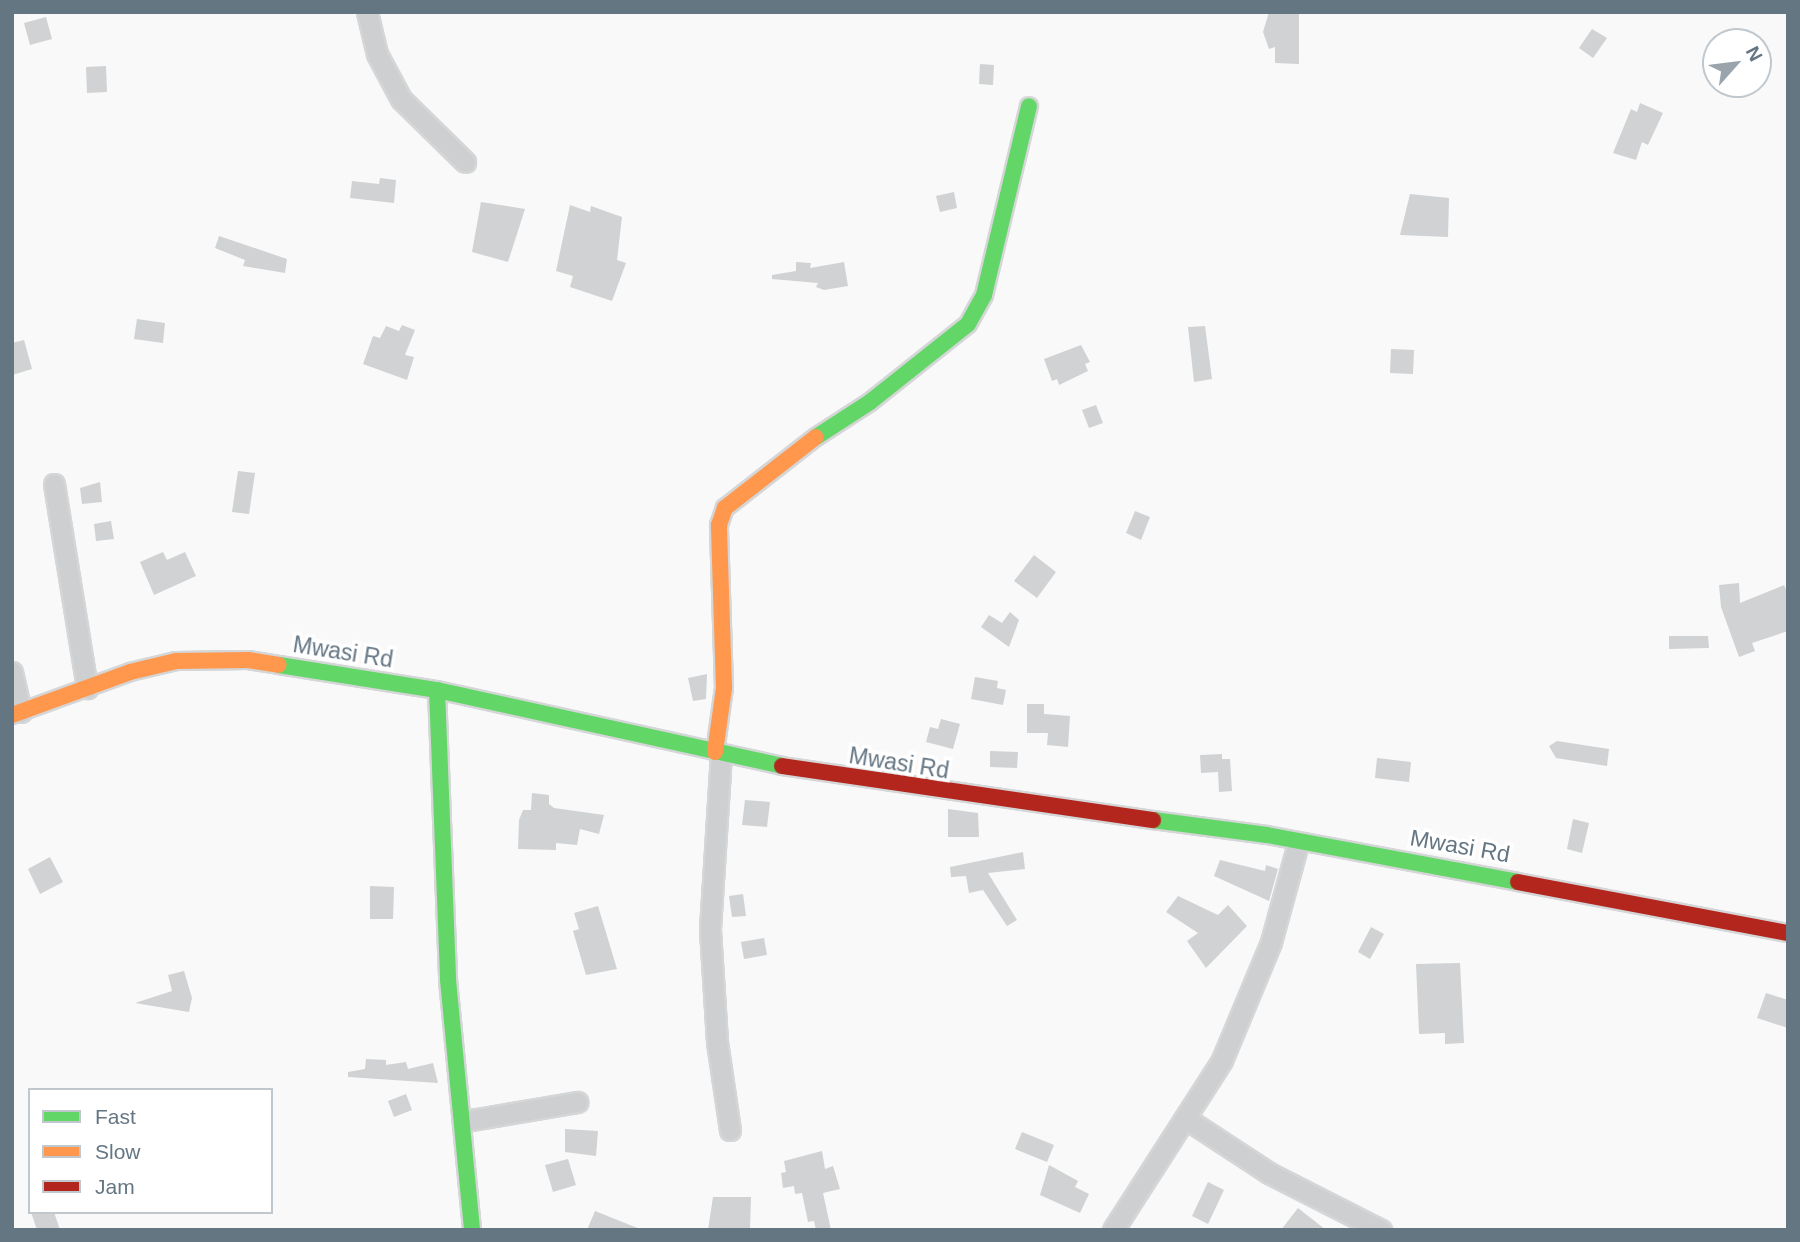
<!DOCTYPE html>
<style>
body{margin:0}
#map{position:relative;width:1800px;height:1242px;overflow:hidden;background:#f9f9f9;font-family:Helvetica,sans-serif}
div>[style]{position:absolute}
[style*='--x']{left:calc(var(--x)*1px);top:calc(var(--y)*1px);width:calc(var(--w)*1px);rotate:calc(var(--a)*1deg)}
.building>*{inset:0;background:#d0d2d3}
.roads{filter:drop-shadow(2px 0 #d5d6d7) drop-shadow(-2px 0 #d5d6d7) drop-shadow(0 2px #d5d6d7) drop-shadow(0 -2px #d5d6d7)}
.street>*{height:19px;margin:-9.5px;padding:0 9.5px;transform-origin:9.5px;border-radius:9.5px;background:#cecfd0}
.fast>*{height:16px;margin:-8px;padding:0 8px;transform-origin:8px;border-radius:8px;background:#63d668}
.slow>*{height:16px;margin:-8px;padding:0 8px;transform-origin:8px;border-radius:8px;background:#ff974d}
.jam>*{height:16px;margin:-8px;padding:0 8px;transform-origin:8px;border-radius:8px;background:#b3261e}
span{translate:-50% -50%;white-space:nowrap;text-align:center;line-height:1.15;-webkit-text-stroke:7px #fff;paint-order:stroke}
.street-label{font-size:23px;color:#657683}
.frame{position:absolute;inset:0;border:14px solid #657683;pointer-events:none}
.legend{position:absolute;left:28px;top:1088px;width:245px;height:126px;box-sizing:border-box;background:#fff;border:2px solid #c1c8cd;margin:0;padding:9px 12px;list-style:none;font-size:21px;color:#657683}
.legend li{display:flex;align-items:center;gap:14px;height:35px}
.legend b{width:35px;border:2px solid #c1c8cd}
.north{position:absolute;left:1702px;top:28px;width:70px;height:70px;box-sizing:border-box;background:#fff;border:2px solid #c1c8cd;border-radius:50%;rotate:62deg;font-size:19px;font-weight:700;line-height:28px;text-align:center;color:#657683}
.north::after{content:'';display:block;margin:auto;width:24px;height:32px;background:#99a4ac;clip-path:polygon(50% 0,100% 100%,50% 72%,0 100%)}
</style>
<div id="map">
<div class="building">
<i style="clip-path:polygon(1269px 12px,1299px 12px,1299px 64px,1275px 63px,1275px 47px,1269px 49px,1263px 32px)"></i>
<i style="clip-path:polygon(46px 17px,52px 39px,30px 45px,24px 23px)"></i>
<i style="clip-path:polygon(1592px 29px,1607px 38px,1593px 58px,1579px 48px)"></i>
<i style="clip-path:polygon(980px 64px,994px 65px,993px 85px,979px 84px)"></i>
<i style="clip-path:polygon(106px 66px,107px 92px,87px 93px,86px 67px)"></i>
<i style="clip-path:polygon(1640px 103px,1663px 113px,1648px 145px,1642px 142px,1636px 160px,1613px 153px,1631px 109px,1637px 112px)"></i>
<i style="clip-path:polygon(380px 178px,396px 180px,394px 203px,350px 198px,352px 181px,379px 184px)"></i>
<i style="clip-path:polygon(954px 192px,957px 208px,940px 212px,936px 196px)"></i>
<i style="clip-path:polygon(1410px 194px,1449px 198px,1448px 237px,1400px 235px)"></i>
<i style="clip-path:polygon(481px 202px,525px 209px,508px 262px,472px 252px)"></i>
<i style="clip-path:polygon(570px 205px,590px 212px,591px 206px,622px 217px,617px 260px,626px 263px,612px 301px,570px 287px,573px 276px,556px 271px)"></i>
<i style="clip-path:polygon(219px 236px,287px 259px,285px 273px,243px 266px,245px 260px,215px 248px)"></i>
<i style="clip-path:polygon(796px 262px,811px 263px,810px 268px,844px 262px,848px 286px,824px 290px,816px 287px,818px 283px,772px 279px,772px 275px,796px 271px)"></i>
<i style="clip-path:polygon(137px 319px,165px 323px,163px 343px,134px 339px)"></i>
<i style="clip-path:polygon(402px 325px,415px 330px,405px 355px,414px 357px,407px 380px,363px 364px,373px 336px,380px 338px,386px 326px,399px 331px)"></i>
<i style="clip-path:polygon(1205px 326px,1212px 379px,1194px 382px,1188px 327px)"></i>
<i style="clip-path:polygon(24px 340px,32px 369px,12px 375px,12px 343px)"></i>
<i style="clip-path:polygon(1081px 345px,1090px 362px,1085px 364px,1088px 371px,1059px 385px,1057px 379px,1052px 381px,1044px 359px)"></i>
<i style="clip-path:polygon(1391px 349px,1414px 350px,1413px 374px,1390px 373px)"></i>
<i style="clip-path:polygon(1096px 405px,1103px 423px,1089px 428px,1082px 410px)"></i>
<i style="clip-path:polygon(238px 471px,255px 473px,249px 514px,232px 512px)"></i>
<i style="clip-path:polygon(100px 482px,102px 502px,82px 504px,80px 488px)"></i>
<i style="clip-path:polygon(1135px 511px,1150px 517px,1141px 540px,1126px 533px)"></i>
<i style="clip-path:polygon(111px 521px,114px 539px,96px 541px,94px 524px)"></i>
<i style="clip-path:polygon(163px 552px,167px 560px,185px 552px,196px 576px,154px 595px,140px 562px)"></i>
<i style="clip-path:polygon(1034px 555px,1056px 572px,1037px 598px,1014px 581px)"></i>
<i style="clip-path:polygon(1739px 583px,1740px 603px,1784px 585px,1788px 594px,1788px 631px,1752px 643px,1755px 651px,1739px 657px,1721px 607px,1719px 585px)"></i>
<i style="clip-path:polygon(1010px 612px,1019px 620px,1009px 647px,981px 627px,989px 615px,1002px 623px)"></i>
<i style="clip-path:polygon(1669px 636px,1708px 636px,1709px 648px,1669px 649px)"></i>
<i style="clip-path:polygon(707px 674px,706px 699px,693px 701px,688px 678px)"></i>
<i style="clip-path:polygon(975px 677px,998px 681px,997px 688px,1006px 690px,1003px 705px,971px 699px)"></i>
<i style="clip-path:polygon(1027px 704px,1044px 704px,1044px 714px,1070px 716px,1068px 747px,1047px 745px,1048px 733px,1027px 733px)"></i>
<i style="clip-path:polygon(941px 719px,960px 724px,953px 749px,926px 742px,930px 727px,938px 729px)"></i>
<i style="clip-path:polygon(1557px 741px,1609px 749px,1607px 766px,1556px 758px,1549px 746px)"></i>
<i style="clip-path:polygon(990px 751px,1018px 752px,1017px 768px,990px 767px)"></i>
<i style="clip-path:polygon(1222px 754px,1222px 759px,1230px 759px,1232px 791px,1219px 792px,1218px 772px,1201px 773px,1200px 755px)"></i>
<i style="clip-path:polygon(1377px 758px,1411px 762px,1409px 782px,1375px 778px)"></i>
<i style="clip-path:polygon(532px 793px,549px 795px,549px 804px,554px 808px,604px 815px,599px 834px,580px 829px,577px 845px,556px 843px,556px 850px,518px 849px,519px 820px,523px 810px,531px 810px)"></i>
<i style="clip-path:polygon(745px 800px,770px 802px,767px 827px,742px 825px)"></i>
<i style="clip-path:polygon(948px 809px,978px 813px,979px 837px,948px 837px)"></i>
<i style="clip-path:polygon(1573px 819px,1589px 823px,1582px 853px,1567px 849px)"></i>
<i style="clip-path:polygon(1023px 852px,1025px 869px,988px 873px,1017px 920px,1007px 926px,983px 890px,969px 893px,966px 876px,951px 877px,950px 867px)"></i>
<i style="clip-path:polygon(50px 857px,63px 882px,40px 894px,28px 869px)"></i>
<i style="clip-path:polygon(1220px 860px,1265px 871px,1266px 865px,1278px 869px,1269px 901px,1214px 876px)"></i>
<i style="clip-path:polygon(370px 886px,394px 887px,393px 919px,370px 919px)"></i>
<i style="clip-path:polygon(743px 894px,746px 916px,732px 917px,729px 896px)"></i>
<i style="clip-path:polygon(1178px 896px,1218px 915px,1228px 905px,1247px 926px,1206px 968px,1187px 941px,1198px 933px,1166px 912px)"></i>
<i style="clip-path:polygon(598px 906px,617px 969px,586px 975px,573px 931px,579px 929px,574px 913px)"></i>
<i style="clip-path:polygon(1371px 927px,1384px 934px,1370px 959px,1358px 952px)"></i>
<i style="clip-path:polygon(764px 938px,767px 955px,744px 959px,741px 942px)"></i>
<i style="clip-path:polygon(1460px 963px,1464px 1043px,1445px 1044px,1445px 1033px,1419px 1034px,1416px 964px)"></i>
<i style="clip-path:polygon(184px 971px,192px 998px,189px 1012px,135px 1003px,172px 991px,168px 975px)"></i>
<i style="clip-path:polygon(1766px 993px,1788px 1000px,1788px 1028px,1757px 1018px)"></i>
<i style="clip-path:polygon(366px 1059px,386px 1060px,386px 1065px,406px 1062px,408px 1069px,433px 1063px,438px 1083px,348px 1077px,348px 1072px,365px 1069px)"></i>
<i style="clip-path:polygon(406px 1094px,412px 1110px,394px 1117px,388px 1101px)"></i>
<i style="clip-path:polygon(565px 1129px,598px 1131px,596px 1156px,565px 1152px)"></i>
<i style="clip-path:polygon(1022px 1132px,1054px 1145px,1047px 1162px,1015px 1149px)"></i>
<i style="clip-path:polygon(822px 1151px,825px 1169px,833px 1166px,840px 1189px,823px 1193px,831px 1230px,816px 1230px,814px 1221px,808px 1222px,802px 1193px,795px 1194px,794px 1186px,783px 1188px,781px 1173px,786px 1172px,784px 1161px)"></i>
<i style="clip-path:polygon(568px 1159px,576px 1185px,553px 1192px,545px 1165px)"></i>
<i style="clip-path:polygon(1049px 1165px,1078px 1181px,1075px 1187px,1089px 1194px,1080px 1213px,1040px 1195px)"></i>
<i style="clip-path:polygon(1208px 1182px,1224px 1190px,1208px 1224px,1192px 1216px)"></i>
<i style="clip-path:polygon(713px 1197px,751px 1197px,750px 1230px,708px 1230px)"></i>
<i style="clip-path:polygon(1298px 1208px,1326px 1230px,1281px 1230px)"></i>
<i style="clip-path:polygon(595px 1211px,640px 1229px,640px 1230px,587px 1230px)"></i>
<i style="clip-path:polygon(31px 1212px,54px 1212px,60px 1230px,37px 1230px)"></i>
</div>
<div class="roads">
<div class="street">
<i style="--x:367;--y:12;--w:43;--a:76.6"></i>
<i style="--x:377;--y:54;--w:51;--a:61.9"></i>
<i style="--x:401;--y:99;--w:90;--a:44.5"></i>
<i style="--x:54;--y:484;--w:207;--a:80.8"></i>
<i style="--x:12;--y:672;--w:41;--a:77.3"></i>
<i style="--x:721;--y:754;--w:176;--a:93.6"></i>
<i style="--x:710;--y:930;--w:112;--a:86.4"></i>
<i style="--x:717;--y:1042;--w:89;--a:81.6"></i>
<i style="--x:1185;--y:1118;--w:100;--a:33.2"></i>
<i style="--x:1269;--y:1173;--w:126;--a:27"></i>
<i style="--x:465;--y:1121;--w:114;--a:-9.6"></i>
<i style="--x:1113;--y:1230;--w:202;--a:-57.3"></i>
<i style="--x:1222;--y:1060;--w:128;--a:-67.4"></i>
<i style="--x:1271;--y:942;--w:103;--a:-74.7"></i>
</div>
<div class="fast">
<i style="--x:816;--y:437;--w:64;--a:-32.9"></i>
<i style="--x:870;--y:402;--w:125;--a:-38.5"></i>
<i style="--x:968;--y:324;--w:33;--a:-61"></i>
<i style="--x:984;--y:295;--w:194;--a:-76.6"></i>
<i style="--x:279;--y:665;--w:160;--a:9"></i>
<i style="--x:437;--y:690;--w:353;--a:12.4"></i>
<i style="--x:437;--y:690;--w:290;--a:87.8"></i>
<i style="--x:448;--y:980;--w:251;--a:84.5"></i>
<i style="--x:1153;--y:820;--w:115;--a:7.5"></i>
<i style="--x:1267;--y:835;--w:255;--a:10.6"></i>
</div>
<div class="slow">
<i style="--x:12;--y:715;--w:126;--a:-20"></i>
<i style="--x:130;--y:672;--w:47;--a:-13.4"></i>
<i style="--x:176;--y:661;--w:72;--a:-0.8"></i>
<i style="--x:248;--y:660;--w:31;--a:9"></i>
<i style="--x:715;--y:752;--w:65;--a:-82"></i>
<i style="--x:724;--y:688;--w:163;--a:-91.8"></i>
<i style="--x:719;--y:525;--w:18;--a:-71"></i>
<i style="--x:725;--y:508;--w:115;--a:-38"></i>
</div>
<div class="jam">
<i style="--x:782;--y:766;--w:375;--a:8.3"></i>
<i style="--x:1518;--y:882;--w:275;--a:10.7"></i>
</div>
</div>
<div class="street-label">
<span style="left:343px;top:652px;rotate:9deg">Mwasi Rd</span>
<span style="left:899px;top:763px;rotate:9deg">Mwasi Rd</span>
<span style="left:1460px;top:846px;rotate:10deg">Mwasi Rd</span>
</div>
<div class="frame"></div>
<ul class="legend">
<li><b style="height:9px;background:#63d668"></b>Fast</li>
<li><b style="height:9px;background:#ff974d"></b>Slow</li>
<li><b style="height:9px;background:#b3261e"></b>Jam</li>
</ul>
<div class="north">N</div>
</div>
